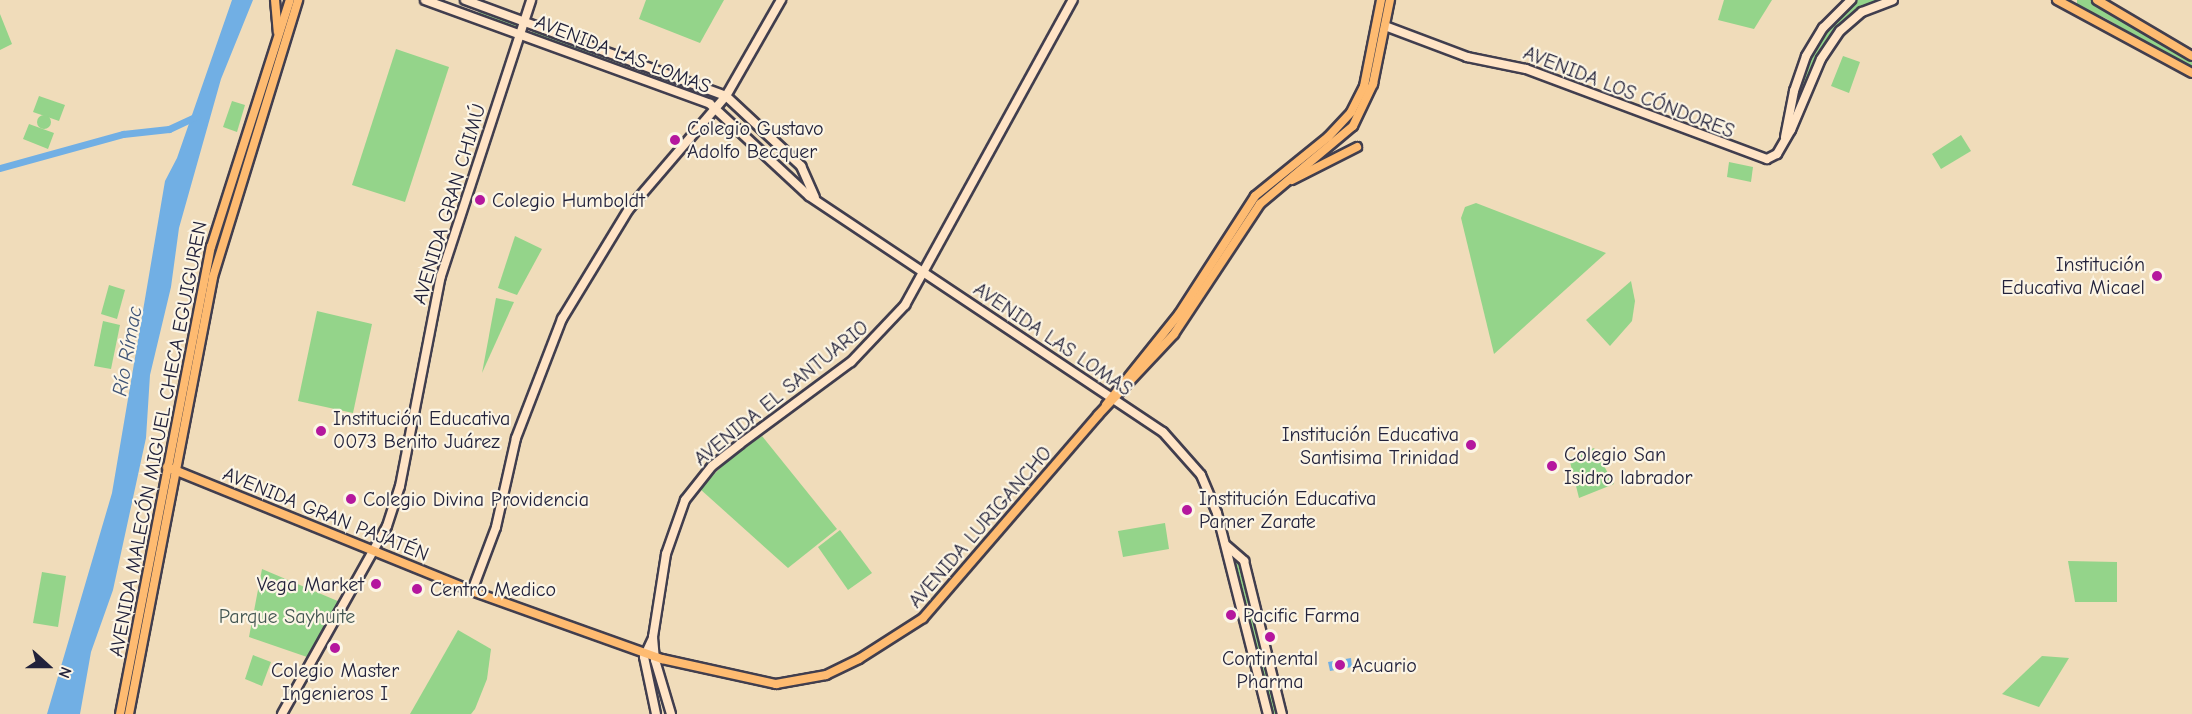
<!DOCTYPE html>
<meta charset="utf-8">
<style>
body{margin:0}
#map{position:relative;width:2192px;height:714px;overflow:hidden;background:#f0dcba;font-family:"Comic Neue",sans-serif}
div>[style]{position:absolute}
[style*='--x']{left:calc(var(--x)*1px);top:calc(var(--y)*1px);width:calc(var(--w)*1px);rotate:calc(var(--a)*1deg)}
.green>*{inset:0;background:#94d48a}
.round{border-radius:50%}
.water>*{inset:0;background:#71afe4}
.canal>*{height:7px;margin:-3.5px;padding:0 3.5px;transform-origin:3.5px;border-radius:3.5px;background:#71afe4}
.roads{filter:drop-shadow(2px 0 #413e4e) drop-shadow(-2px 0 #413e4e) drop-shadow(0 2px #413e4e) drop-shadow(0 -2px #413e4e)}
.secondary>*{height:8px;margin:-4px;padding:0 4px;transform-origin:4px;border-radius:4px;background:#ffe4c6}
.primary>*{height:8px;margin:-4px;padding:0 4px;transform-origin:4px;border-radius:4px;background:#febb71}
.dots>*{width:16px;height:16px;translate:-50% -50%;box-sizing:border-box;border:3px solid #fcf5e5;border-radius:50%}
span{translate:-50% -50%;white-space:nowrap;text-align:center;line-height:1.15;-webkit-text-stroke:4.5px #fcf5e5;paint-order:stroke}
.street-label{font-size:20px;color:#22223b}
.poi-label{font-size:20px;color:#22223b}
.left{translate:0 -50%;text-align:left}
.right{translate:-100% -50%;text-align:right}
.park-label{font-size:20px;color:#445753}
.water-label{font-size:21px;color:#3e5376;font-style:italic}
.north{position:absolute;left:18px;top:636px;width:60px;height:60px;-webkit-text-stroke:4px #fcf5e5;paint-order:stroke;rotate:111deg;font-size:16px;font-weight:700;line-height:24px;text-align:center;color:#22223b}
.north::after{content:'';display:block;margin:auto;width:21px;height:27px;background:#22223b;clip-path:polygon(50% 0,100% 100%,50% 72%,0 100%)}
</style>
<div id="map">
<div class="green">
<i style="clip-path:polygon(646px 0,724px 0,700px 43px,639px 19px)"></i>
<i style="clip-path:polygon(1724px 0,1772px 0,1754px 29px,1718px 20px)"></i>
<i style="clip-path:polygon(1855px 0,1884px 0,1859px 10px,1832px 36px,1790px 131px,1805px 65px,1824px 30px)"></i>
<i style="clip-path:polygon(2077px 0,2091px 0,2107px 7px,2192px 59px,2192px 69px,2105px 18px,2077px 6px)"></i>
<i style="clip-path:polygon(480px 10px,519px 24px,518px 27px,478px 14px)"></i>
<i style="clip-path:polygon(0 14px,12px 44px,0 50px)"></i>
<i style="clip-path:polygon(533px 29px,671px 78px,668px 81px,532px 33px)"></i>
<i style="clip-path:polygon(396px 49px,449px 67px,405px 202px,352px 185px)"></i>
<i style="clip-path:polygon(1843px 56px,1860px 62px,1849px 93px,1831px 86px)"></i>
<i style="clip-path:polygon(39px 96px,65px 105px,59px 121px,33px 112px)"></i>
<i style="clip-path:polygon(232px 101px,245px 105px,237px 132px,223px 127px)"></i>
<i class="round" style="left:37px;top:115px;width:14px;height:14px"></i>
<i style="clip-path:polygon(29px 124px,54px 133px,48px 149px,23px 139px)"></i>
<i style="clip-path:polygon(1961px 135px,1971px 151px,1941px 169px,1932px 154px)"></i>
<i style="clip-path:polygon(1729px 162px,1753px 167px,1751px 182px,1727px 177px)"></i>
<i style="clip-path:polygon(1476px 203px,1606px 253px,1494px 354px,1461px 218px,1465px 207px)"></i>
<i style="clip-path:polygon(515px 236px,542px 249px,517px 295px,498px 288px)"></i>
<i style="clip-path:polygon(1631px 281px,1635px 301px,1632px 321px,1610px 346px,1586px 320px)"></i>
<i style="clip-path:polygon(109px 285px,125px 290px,117px 319px,101px 314px)"></i>
<i style="clip-path:polygon(496px 298px,514px 302px,482px 373px)"></i>
<i style="clip-path:polygon(317px 311px,372px 324px,353px 413px,298px 401px)"></i>
<i style="clip-path:polygon(103px 321px,120px 325px,111px 369px,94px 366px)"></i>
<i style="clip-path:polygon(762px 436px,837px 529px,788px 568px,700px 489px,729px 459px)"></i>
<i style="clip-path:polygon(1594px 448px,1614px 484px,1579px 498px,1569px 458px)"></i>
<i style="clip-path:polygon(1165px 523px,1169px 549px,1123px 557px,1118px 531px)"></i>
<i style="clip-path:polygon(840px 530px,872px 573px,848px 590px,818px 547px)"></i>
<i style="clip-path:polygon(1236px 561px,1242px 564px,1251px 600px,1247px 604px,1243px 600px,1234px 566px)"></i>
<i style="clip-path:polygon(2068px 561px,2117px 562px,2117px 602px,2075px 602px)"></i>
<i style="clip-path:polygon(262px 569px,340px 602px,307px 657px,249px 637px)"></i>
<i style="clip-path:polygon(42px 572px,66px 576px,58px 627px,33px 623px)"></i>
<i style="clip-path:polygon(1247px 611px,1254px 612px,1264px 653px,1260px 658px,1256px 656px)"></i>
<i style="clip-path:polygon(458px 630px,491px 649px,487px 679px,475px 709px,471px 714px,410px 714px)"></i>
<i style="clip-path:polygon(253px 655px,271px 662px,262px 686px,245px 679px)"></i>
<i style="clip-path:polygon(2042px 656px,2069px 658px,2039px 707px,2002px 694px)"></i>
<i style="clip-path:polygon(1261px 664px,1268px 667px,1281px 714px,1272px 714px)"></i>
</div>
<div class="water">
<i style="clip-path:polygon(232px 0,253px 0,221px 79px,179px 228px,171px 287px,150px 375px,146px 438px,113px 590px,91px 652px,80px 714px,47px 714px,112px 493px,165px 181px,177px 158px)"></i>
<i style="clip-path:polygon(1351px 658px,1352px 667px,1330px 671px,1328px 662px)"></i>
</div>
<div class="canal">
<i style="--x:0;--y:168;--w:128;--a:-15.5"></i>
<i style="--x:123;--y:134;--w:46;--a:-6.2"></i>
<i style="--x:169;--y:129;--w:31;--a:-25"></i>
</div>
<div class="roads">
<div class="secondary">
<i style="--x:425;--y:0;--w:303;--a:20"></i>
<i style="--x:710;--y:104;--w:135;--a:42.9"></i>
<i style="--x:809;--y:196;--w:425;--a:33.7"></i>
<i style="--x:1163;--y:432;--w:57;--a:48.5"></i>
<i style="--x:1201;--y:475;--w:41;--a:67.2"></i>
<i style="--x:1217;--y:513;--w:207;--a:75.8"></i>
<i style="--x:465;--y:0;--w:278;--a:20.2"></i>
<i style="--x:726;--y:96;--w:103;--a:43"></i>
<i style="--x:801;--y:166;--w:34;--a:66"></i>
<i style="--x:1385;--y:26;--w:88;--a:20.7"></i>
<i style="--x:1467;--y:57;--w:60;--a:11.5"></i>
<i style="--x:1526;--y:69;--w:257;--a:20.5"></i>
<i style="--x:1767;--y:159;--w:11;--a:-27"></i>
<i style="--x:1777;--y:154;--w:28;--a:-60"></i>
<i style="--x:1791;--y:130;--w:77;--a:-67.1"></i>
<i style="--x:1821;--y:59;--w:34;--a:-56"></i>
<i style="--x:1840;--y:31;--w:29;--a:-41"></i>
<i style="--x:1862;--y:12;--w:33;--a:-21"></i>
<i style="--x:1785;--y:137;--w:47;--a:-78.9"></i>
<i style="--x:1794;--y:91;--w:37;--a:-71"></i>
<i style="--x:1806;--y:56;--w:33;--a:-59"></i>
<i style="--x:1823;--y:28;--w:40;--a:-45"></i>
<i style="--x:1227;--y:546;--w:23;--a:41"></i>
<i style="--x:1244;--y:561;--w:158;--a:76.1"></i>
<i style="--x:472;--y:591;--w:68;--a:-69.4"></i>
<i style="--x:496;--y:527;--w:91;--a:-77.3"></i>
<i style="--x:516;--y:438;--w:128;--a:-68.9"></i>
<i style="--x:562;--y:319;--w:129;--a:-58.7"></i>
<i style="--x:629;--y:209;--w:149;--a:-49.4"></i>
<i style="--x:726;--y:96;--w:111;--a:-60.2"></i>
<i style="--x:653;--y:638;--w:21;--a:115"></i>
<i style="--x:644;--y:657;--w:58;--a:78.1"></i>
<i style="--x:282;--y:714;--w:215;--a:-60.8"></i>
<i style="--x:387;--y:526;--w:42;--a:-72"></i>
<i style="--x:400;--y:486;--w:214;--a:-79"></i>
<i style="--x:441;--y:276;--w:290;--a:-71.9"></i>
<i style="--x:671;--y:714;--w:56;--a:-106.5"></i>
<i style="--x:655;--y:660;--w:23;--a:-95"></i>
<i style="--x:653;--y:637;--w:84;--a:-81.1"></i>
<i style="--x:666;--y:554;--w:57;--a:-70.6"></i>
<i style="--x:685;--y:500;--w:43;--a:-51.5"></i>
<i style="--x:712;--y:466;--w:36;--a:-38"></i>
<i style="--x:740;--y:444;--w:138;--a:-36.5"></i>
<i style="--x:851;--y:362;--w:79;--a:-46.5"></i>
<i style="--x:905;--y:305;--w:348;--a:-61.2"></i>
</div>
<div class="primary">
<i style="--x:275;--y:0;--w:32;--a:85"></i>
<i style="--x:2057;--y:0;--w:153;--a:28.4"></i>
<i style="--x:2097;--y:0;--w:110;--a:30.5"></i>
<i style="--x:1292;--y:180;--w:73;--a:-26.9"></i>
<i style="--x:1106;--y:405;--w:117;--a:-51.3"></i>
<i style="--x:1179;--y:314;--w:140;--a:-57.2"></i>
<i style="--x:1255;--y:196;--w:94;--a:-38.9"></i>
<i style="--x:1328;--y:137;--w:34;--a:-47"></i>
<i style="--x:1351;--y:112;--w:29;--a:-63"></i>
<i style="--x:1364;--y:86;--w:88;--a:-78.8"></i>
<i style="--x:167;--y:467;--w:329;--a:22.1"></i>
<i style="--x:472;--y:591;--w:202;--a:19.7"></i>
<i style="--x:662;--y:659;--w:117;--a:12.4"></i>
<i style="--x:776;--y:684;--w:51;--a:-10.2"></i>
<i style="--x:826;--y:675;--w:37;--a:-26"></i>
<i style="--x:859;--y:659;--w:76;--a:-32.6"></i>
<i style="--x:923;--y:618;--w:268;--a:-49.2"></i>
<i style="--x:1098;--y:415;--w:111;--a:-46.8"></i>
<i style="--x:1174;--y:334;--w:156;--a:-56.5"></i>
<i style="--x:1260;--y:204;--w:121;--a:-40"></i>
<i style="--x:1353;--y:126;--w:47;--a:-64.5"></i>
<i style="--x:1373;--y:84;--w:86;--a:-78.6"></i>
<i style="--x:120;--y:714;--w:476;--a:-79"></i>
<i style="--x:211;--y:247;--w:259;--a:-72.3"></i>
<i style="--x:129;--y:714;--w:445;--a:-79.1"></i>
<i style="--x:213;--y:277;--w:290;--a:-72.9"></i>
</div>
</div>
<div class="dots">
<i style="left:675px;top:140px;background:#b5179e"></i>
<i style="left:480px;top:200px;background:#b5179e"></i>
<i style="left:2157px;top:276px;background:#b5179e"></i>
<i style="left:321px;top:431px;background:#b5179e"></i>
<i style="left:1471px;top:445px;background:#b5179e"></i>
<i style="left:1552px;top:466px;background:#b5179e"></i>
<i style="left:351px;top:499px;background:#b5179e"></i>
<i style="left:1187px;top:510px;background:#b5179e"></i>
<i style="left:376px;top:584px;background:#b5179e"></i>
<i style="left:417px;top:589px;background:#b5179e"></i>
<i style="left:1231px;top:615px;background:#b5179e"></i>
<i style="left:1270px;top:637px;background:#b5179e"></i>
<i style="left:335px;top:648px;background:#b5179e"></i>
<i style="left:1340px;top:665px;background:#b5179e"></i>
</div>
<div class="street-label">
<span style="left:623px;top:54px;rotate:21deg">AVENIDA LAS LOMAS</span>
<span style="left:1629px;top:92px;rotate:21deg">AVENIDA LOS CÓNDORES</span>
<span style="left:449px;top:204px;rotate:-73deg">AVENIDA GRAN CHIMÚ</span>
<span style="left:1053px;top:339px;rotate:34deg">AVENIDA LAS LOMAS</span>
<span style="left:781px;top:393px;rotate:-39deg">AVENIDA EL SANTUARIO</span>
<span style="left:158px;top:439px;rotate:-79deg">AVENIDA MALECÓN MIGUEL CHECA EGUIGUREN</span>
<span style="left:326px;top:514px;rotate:22deg">AVENIDA GRAN PAJATÉN</span>
<span style="left:980px;top:527px;rotate:-49deg">AVENIDA LURIGANCHO</span>
</div>
<div class="poi-label">
<span class="left" style="left:687px;top:140px">Colegio Gustavo<br>Adolfo Becquer</span>
<span class="left" style="left:492px;top:200px">Colegio Humboldt</span>
<span class="right" style="left:2145px;top:276px">Institución<br>Educativa Micael</span>
<span class="left" style="left:333px;top:430px">Institución Educativa<br>0073 Benito Juárez</span>
<span class="right" style="left:1459px;top:446px">Institución Educativa<br>Santisima Trinidad</span>
<span class="left" style="left:1564px;top:466px">Colegio San<br>Isidro labrador</span>
<span class="left" style="left:1199px;top:510px">Institución Educativa<br>Pamer Zarate</span>
<span class="left" style="left:363px;top:499px">Colegio Divina Providencia</span>
<span class="right" style="left:364px;top:584px">Vega Market</span>
<span class="left" style="left:430px;top:589px">Centro Medico</span>
<span class="left" style="left:1243px;top:615px">Pacific Farma</span>
<span style="left:1270px;top:670px">Continental<br>Pharma</span>
<span class="left" style="left:1352px;top:665px">Acuario</span>
<span style="left:335px;top:682px">Colegio Master<br>Ingenieros I</span>
</div>
<div class="park-label">
<span style="left:287px;top:616px">Parque Sayhuite</span>
</div>
<div class="water-label">
<span style="left:127px;top:351px;rotate:-80deg">Río Rímac</span>
</div>
<div class="north">N</div>
</div>
